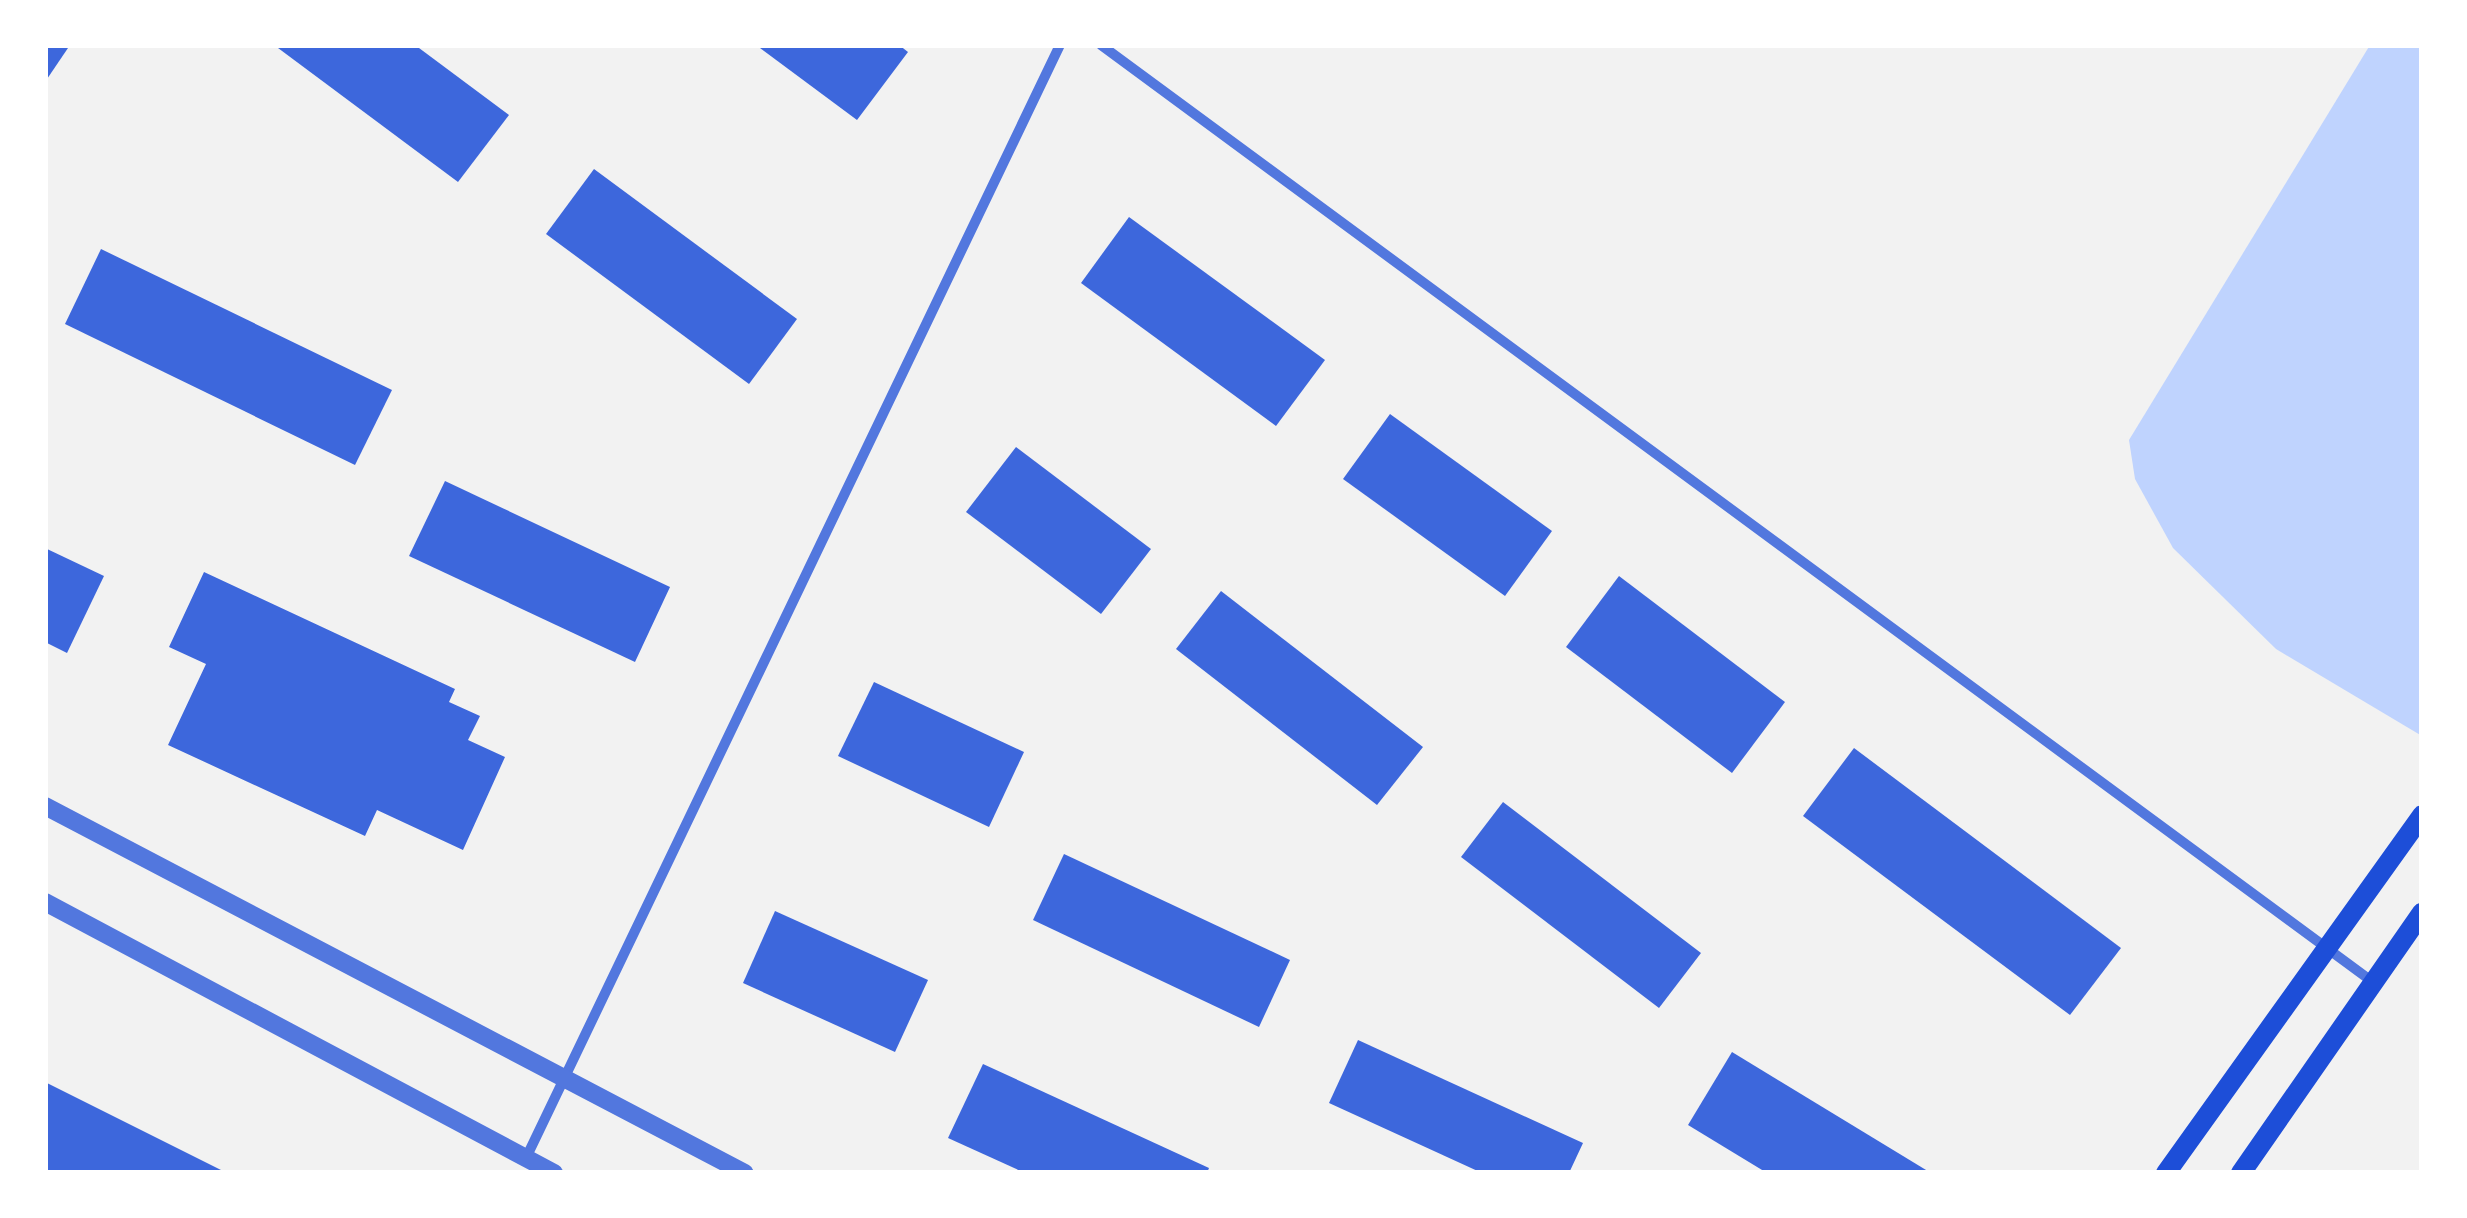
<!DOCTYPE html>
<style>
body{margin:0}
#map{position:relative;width:2467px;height:1218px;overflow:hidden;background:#f2f2f2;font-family:Helvetica,sans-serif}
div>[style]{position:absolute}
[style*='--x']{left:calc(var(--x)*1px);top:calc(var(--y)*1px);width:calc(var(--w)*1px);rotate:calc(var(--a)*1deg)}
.water>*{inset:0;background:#bfd3fe}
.building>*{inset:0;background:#3d67dc}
.minor>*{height:10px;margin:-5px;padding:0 5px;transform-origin:5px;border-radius:5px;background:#5277de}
.tertiary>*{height:18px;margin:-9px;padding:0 9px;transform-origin:9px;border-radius:9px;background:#5277de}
.secondary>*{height:20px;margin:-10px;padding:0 10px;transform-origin:10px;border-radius:10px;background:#1d4ed8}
span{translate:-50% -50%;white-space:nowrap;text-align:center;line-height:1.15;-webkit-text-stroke:8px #fff;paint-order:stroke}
.frame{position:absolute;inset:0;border:48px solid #fff;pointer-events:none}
</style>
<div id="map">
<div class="water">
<i style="clip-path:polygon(2370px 45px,2422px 45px,2422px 736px,2276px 649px,2173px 548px,2135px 479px,2129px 440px)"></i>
</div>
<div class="building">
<i style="clip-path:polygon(45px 45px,68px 48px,45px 82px)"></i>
<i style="clip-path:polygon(274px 45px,415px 45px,509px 115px,458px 182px)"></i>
<i style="clip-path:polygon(756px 45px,899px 45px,908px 52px,857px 120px)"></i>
<i style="clip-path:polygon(594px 169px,797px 319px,749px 384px,546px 234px)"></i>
<i style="clip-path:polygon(1129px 217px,1325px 360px,1276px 426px,1081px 283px)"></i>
<i style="clip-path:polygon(101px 249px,392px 390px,355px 465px,65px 324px)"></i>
<i style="clip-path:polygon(1390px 414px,1552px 531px,1505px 596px,1343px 479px)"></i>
<i style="clip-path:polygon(1016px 447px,1151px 549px,1101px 614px,966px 512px)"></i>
<i style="clip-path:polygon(445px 481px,670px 587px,635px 662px,409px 556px)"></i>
<i style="clip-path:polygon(45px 548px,104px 576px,67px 653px,45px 642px)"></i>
<i style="clip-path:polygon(204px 572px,455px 689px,449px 702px,480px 716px,468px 740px,505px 757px,463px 850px,377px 810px,365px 836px,168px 745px,206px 664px,169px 647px)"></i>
<i style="clip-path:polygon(1619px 576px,1785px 702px,1732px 773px,1566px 647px)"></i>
<i style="clip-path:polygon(1221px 591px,1423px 747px,1377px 805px,1176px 649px)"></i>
<i style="clip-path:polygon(874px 682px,1024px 752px,989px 827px,838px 756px)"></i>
<i style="clip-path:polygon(1854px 748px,2121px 948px,2070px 1015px,1803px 816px)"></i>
<i style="clip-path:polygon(1503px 802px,1701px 953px,1659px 1008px,1461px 857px)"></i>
<i style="clip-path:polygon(1064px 854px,1290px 960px,1259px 1027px,1033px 920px)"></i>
<i style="clip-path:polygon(775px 911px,928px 980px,895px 1052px,743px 983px)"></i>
<i style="clip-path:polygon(1358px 1040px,1583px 1143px,1569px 1173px,1482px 1173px,1329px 1103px)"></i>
<i style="clip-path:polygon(1732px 1052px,1931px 1173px,1767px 1173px,1688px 1125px)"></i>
<i style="clip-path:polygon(983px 1064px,1209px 1168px,1207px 1173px,1025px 1173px,948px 1138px)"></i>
<i style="clip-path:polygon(45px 1082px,227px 1173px,45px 1173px)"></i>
</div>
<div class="minor">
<i style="--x:1101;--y:45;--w:1581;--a:36.38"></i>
<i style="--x:526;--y:1158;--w:1234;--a:-64.37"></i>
</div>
<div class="tertiary">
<i style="--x:45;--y:806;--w:790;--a:27.67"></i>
<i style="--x:45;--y:902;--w:577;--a:28.03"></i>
</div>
<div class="secondary">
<i style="--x:2166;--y:1173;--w:440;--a:-54.4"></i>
<i style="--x:2241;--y:1173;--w:317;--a:-55.2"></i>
</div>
<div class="frame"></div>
</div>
